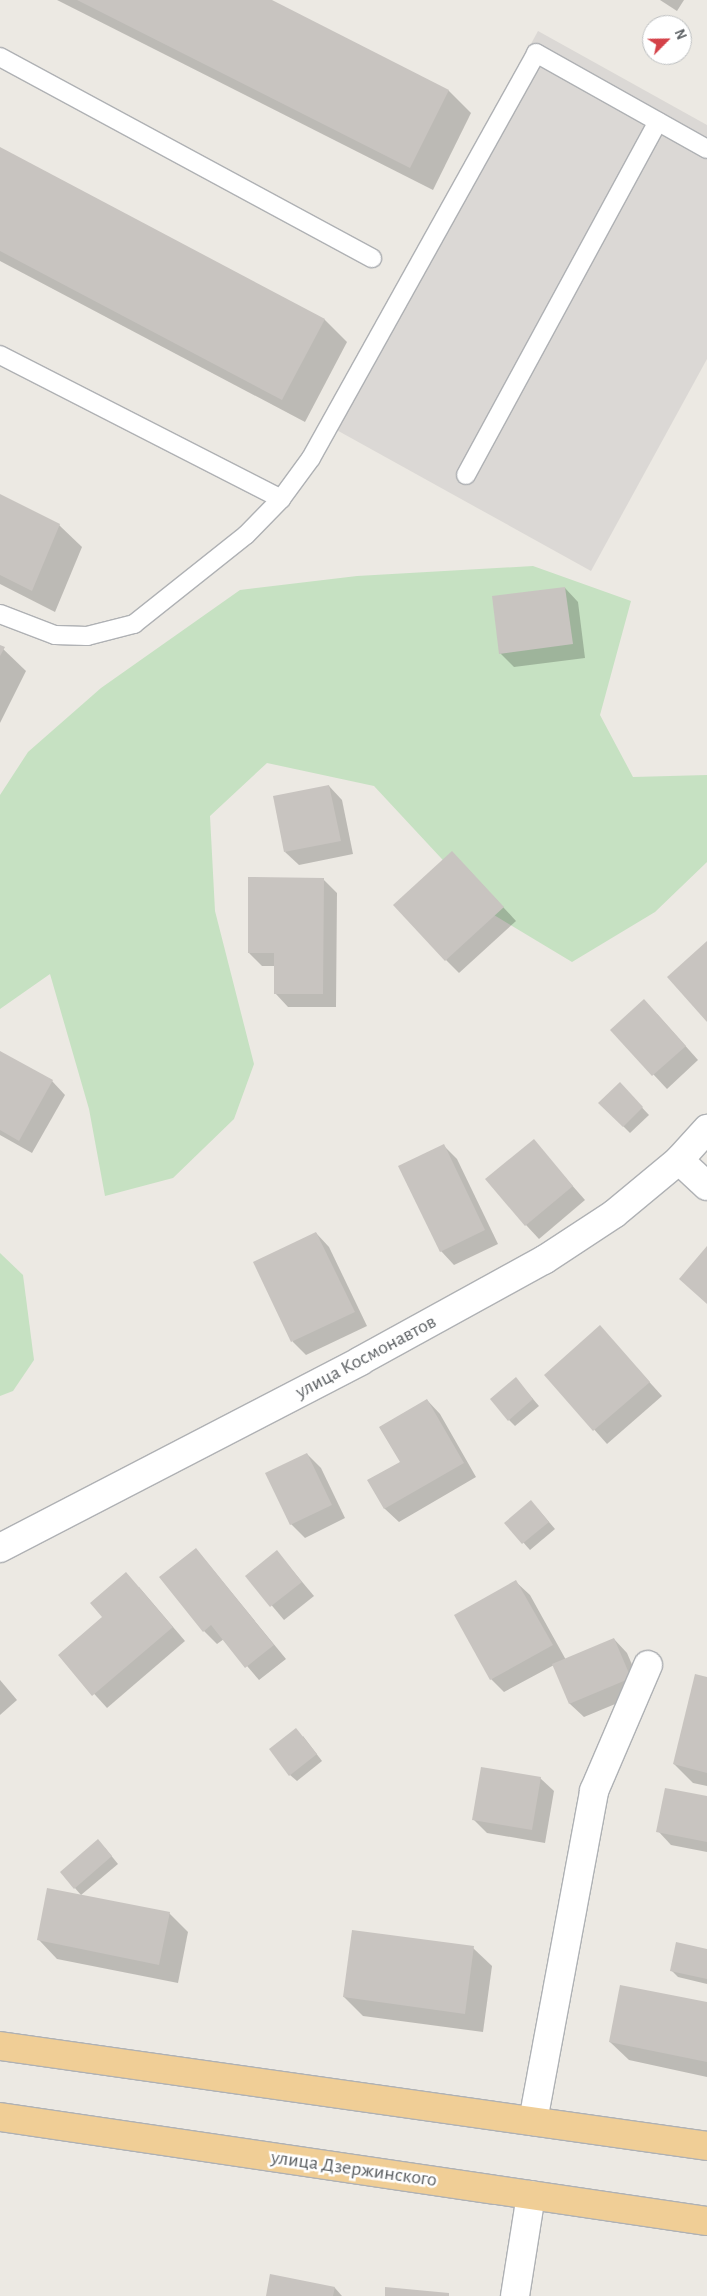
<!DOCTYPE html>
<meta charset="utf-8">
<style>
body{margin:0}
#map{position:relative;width:707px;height:2296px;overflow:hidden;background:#ece9e3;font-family:"Alegreya Sans",sans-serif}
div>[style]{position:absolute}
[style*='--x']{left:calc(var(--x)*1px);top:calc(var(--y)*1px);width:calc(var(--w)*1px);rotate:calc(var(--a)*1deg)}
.industrial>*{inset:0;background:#dbd8d5}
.green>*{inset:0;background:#c6e1c2}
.shadow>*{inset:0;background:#0003}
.building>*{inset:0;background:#c8c4c0}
.roads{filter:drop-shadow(1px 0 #afb1b4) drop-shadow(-1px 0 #afb1b4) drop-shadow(0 1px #afb1b4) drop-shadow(0 -1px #afb1b4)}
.lane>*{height:18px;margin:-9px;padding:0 9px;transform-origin:9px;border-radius:9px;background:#fff}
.street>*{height:28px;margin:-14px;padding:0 14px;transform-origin:14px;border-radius:14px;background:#fff}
.secondary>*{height:28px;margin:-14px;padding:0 14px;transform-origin:14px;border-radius:14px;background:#fff}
.highway>*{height:28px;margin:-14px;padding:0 14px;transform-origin:14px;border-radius:14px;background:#f0ce96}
span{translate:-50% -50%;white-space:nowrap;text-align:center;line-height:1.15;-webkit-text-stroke:5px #fff;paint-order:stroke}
.street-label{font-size:20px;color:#5b5f62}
.north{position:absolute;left:642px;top:15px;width:50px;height:50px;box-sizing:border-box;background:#fff;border:1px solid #bdbfc0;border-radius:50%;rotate:67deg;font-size:14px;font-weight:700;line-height:20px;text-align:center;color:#5b5f62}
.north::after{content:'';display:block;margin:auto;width:18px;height:22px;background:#d44148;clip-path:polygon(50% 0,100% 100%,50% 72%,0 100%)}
</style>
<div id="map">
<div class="industrial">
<i style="clip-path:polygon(538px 31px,707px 125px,707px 359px,591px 571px,324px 423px)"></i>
</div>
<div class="green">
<i style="clip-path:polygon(533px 566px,631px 601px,600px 715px,633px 777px,707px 775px,707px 862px,655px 912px,572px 962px,494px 915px,374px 786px,267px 763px,210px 816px,215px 911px,254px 1064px,234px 1119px,173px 1178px,105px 1196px,89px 1109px,50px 974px,0 1009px,0 795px,28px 752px,101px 688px,240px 590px,357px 576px)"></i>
<i style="clip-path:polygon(0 1253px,23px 1275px,34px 1360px,13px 1391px,0 1396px)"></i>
</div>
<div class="shadow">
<i style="clip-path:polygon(57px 0,269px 0,449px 91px,471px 113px,433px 190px)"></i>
<i style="clip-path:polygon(660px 0,684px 0,677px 11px)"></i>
<i style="clip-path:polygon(0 149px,325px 320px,347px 342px,305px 422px,0 261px)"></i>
<i style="clip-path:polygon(0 495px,59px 525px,82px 547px,55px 612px,0 584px)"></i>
<i style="clip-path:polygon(565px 588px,578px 602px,585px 658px,514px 667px,500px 653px)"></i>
<i style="clip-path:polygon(0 646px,26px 671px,0 723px)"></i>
<i style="clip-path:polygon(329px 786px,342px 800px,353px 854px,299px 865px,285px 852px)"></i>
<i style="clip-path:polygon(465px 866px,516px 921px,459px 973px,446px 960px)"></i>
<i style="clip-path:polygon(323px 879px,337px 893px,336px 1007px,288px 1007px,275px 993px,276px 966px,262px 966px,249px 953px)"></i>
<i style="clip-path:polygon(657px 1014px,698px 1060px,667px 1089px,612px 1030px)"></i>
<i style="clip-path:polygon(0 1052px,52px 1081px,65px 1095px,32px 1153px,0 1135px)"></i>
<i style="clip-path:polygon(620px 1084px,649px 1115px,630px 1133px,600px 1103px)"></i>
<i style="clip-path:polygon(533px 1141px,585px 1200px,539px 1239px,526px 1225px)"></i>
<i style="clip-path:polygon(444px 1146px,457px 1159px,498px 1244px,454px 1265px,441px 1251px)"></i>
<i style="clip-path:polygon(316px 1233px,329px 1247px,367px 1326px,306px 1355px,293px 1342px,255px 1263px)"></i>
<i style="clip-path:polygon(600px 1327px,662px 1396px,607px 1444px,546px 1375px)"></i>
<i style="clip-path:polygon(516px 1379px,539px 1406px,515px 1426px,509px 1420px)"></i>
<i style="clip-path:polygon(427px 1400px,440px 1414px,476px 1477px,399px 1522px,385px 1509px,369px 1481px,401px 1462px)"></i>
<i style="clip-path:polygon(307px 1454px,321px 1468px,345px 1518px,305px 1538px,291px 1524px)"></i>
<i style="clip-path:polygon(538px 1509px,555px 1529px,530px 1550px,506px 1523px)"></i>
<i style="clip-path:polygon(196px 1549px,286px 1659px,259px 1680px,224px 1639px,217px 1644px,204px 1631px)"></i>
<i style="clip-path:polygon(277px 1552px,314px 1596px,284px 1620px,247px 1576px)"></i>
<i style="clip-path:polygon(516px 1582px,530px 1595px,566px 1660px,614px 1639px,627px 1653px,644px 1692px,584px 1717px,570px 1704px,554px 1665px,504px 1692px,491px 1679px)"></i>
<i style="clip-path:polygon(139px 1587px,185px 1641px,107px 1708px,59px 1655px)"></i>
<i style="clip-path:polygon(707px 1678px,707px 1786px,693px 1783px,674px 1764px)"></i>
<i style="clip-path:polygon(0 1680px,17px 1700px,0 1715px)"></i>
<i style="clip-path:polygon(303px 1736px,322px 1761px,297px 1781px,290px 1775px)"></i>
<i style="clip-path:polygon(540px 1778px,554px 1791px,545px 1843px,487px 1833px,474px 1820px)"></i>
<i style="clip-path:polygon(707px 1797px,707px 1852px,671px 1845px,658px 1831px)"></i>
<i style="clip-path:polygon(105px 1848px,118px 1864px,81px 1895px,61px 1872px)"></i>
<i style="clip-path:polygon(169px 1913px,188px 1932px,178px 1983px,57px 1959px,39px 1940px)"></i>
<i style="clip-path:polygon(473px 1948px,492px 1966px,483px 2032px,363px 2016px,344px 1997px)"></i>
<i style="clip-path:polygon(707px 1950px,707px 1984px,678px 1977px,671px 1970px)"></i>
<i style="clip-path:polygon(707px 2004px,707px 2077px,629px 2060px,610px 2042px)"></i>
<i style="clip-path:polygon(335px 2288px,342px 2296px,267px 2296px)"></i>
</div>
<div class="building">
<i style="clip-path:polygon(77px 0,272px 0,449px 90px,410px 168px)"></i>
<i style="clip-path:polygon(0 147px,325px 319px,282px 400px,0 251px)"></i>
<i style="clip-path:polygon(0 494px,60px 524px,32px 591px,0 575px)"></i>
<i style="clip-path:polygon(565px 587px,573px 644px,499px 654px,492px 596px)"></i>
<i style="clip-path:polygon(0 645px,5px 647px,0 656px)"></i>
<i style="clip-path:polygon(329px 785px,341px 841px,284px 852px,273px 796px)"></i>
<i style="clip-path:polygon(452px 851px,504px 907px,445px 961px,393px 905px)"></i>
<i style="clip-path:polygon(248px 877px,324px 878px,323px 994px,274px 994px,274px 953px,248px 953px)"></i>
<i style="clip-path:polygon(707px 941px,707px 1022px,667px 977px)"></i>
<i style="clip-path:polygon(644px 999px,686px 1046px,652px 1076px,610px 1030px)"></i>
<i style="clip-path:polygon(0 1051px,53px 1080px,19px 1141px,0 1130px)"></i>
<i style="clip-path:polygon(620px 1082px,643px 1107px,623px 1127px,598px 1103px)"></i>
<i style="clip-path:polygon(534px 1139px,573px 1186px,525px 1226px,485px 1179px)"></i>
<i style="clip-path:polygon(444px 1144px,485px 1230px,440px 1252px,398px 1166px)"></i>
<i style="clip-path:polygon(316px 1232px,355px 1312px,291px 1342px,253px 1262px)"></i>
<i style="clip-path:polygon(707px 1246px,707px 1304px,679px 1279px)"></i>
<i style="clip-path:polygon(600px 1325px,650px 1382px,593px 1431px,544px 1375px)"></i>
<i style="clip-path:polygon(516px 1377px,533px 1399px,508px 1421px,490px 1399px)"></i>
<i style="clip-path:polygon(427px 1399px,464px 1463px,384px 1509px,367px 1480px,400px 1462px,379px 1427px)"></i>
<i style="clip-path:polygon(307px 1453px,332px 1505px,290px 1525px,265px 1473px)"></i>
<i style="clip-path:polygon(531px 1500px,549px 1522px,522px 1544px,504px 1523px)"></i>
<i style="clip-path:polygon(196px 1548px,274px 1645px,245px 1668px,211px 1625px,203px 1632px,159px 1577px)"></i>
<i style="clip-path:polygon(277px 1550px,302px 1582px,270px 1607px,245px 1576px)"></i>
<i style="clip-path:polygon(126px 1572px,173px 1627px,92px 1696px,58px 1655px,102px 1617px,90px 1603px)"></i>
<i style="clip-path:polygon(516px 1580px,553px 1645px,490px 1680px,454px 1615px)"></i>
<i style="clip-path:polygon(614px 1638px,631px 1678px,569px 1704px,552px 1664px)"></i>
<i style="clip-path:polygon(695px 1674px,707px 1677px,707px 1773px,673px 1764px)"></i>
<i style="clip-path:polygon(296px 1728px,317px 1754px,289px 1776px,269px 1749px)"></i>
<i style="clip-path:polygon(481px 1767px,541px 1777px,532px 1830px,472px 1820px)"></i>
<i style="clip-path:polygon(665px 1788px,707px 1796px,707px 1842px,656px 1832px)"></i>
<i style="clip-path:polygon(98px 1839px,112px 1856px,74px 1889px,60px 1872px)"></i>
<i style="clip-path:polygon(47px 1888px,170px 1912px,159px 1965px,37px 1940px)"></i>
<i style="clip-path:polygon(352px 1930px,474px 1946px,465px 2014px,343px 1997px)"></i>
<i style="clip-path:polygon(676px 1942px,707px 1949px,707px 1979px,670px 1971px)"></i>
<i style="clip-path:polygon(620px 1985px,707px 2002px,707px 2062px,609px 2042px)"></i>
<i style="clip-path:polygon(270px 2274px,335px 2287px,333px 2296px,266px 2296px)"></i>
<i style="clip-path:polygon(385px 2287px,449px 2293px,449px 2296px,385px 2296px)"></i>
</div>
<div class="roads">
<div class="lane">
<i style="--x:0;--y:57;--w:423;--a:28.4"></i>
<i style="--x:0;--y:355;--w:316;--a:27.1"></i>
<i style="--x:466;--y:475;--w:402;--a:-61.5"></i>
<i style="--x:0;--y:614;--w:59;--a:20.9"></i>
<i style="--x:55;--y:635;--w:32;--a:2"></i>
<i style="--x:87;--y:636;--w:49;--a:-14.3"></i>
<i style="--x:134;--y:624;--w:143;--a:-38.5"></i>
<i style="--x:246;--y:535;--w:50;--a:-45.8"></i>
<i style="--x:281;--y:499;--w:51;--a:-53.8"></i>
<i style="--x:311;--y:458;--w:463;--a:-60.9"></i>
<i style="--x:536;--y:53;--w:196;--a:29.3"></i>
</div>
<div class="street">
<i style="--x:679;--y:1160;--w:38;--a:43"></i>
<i style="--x:533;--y:2121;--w:336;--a:-79.5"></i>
<i style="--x:594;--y:1791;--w:137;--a:-66.8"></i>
<i style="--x:515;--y:2296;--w:102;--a:-81"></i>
</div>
<div class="secondary">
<i style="--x:0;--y:1548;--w:406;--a:-27.4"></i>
<i style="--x:360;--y:1361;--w:210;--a:-28.8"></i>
<i style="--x:544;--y:1260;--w:84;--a:-33.3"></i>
<i style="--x:614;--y:1214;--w:85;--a:-39.7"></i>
<i style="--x:679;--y:1160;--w:42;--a:-47.9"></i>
</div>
<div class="highway">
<i style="--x:0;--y:2046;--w:714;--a:8.05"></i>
<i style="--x:0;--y:2117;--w:715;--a:8.37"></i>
</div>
</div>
<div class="street-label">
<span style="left:366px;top:1357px;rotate:-28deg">улица Космонавтов</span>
<span style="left:354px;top:2169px;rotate:8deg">улица Дзержинского</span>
</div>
<div class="north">N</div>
</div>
